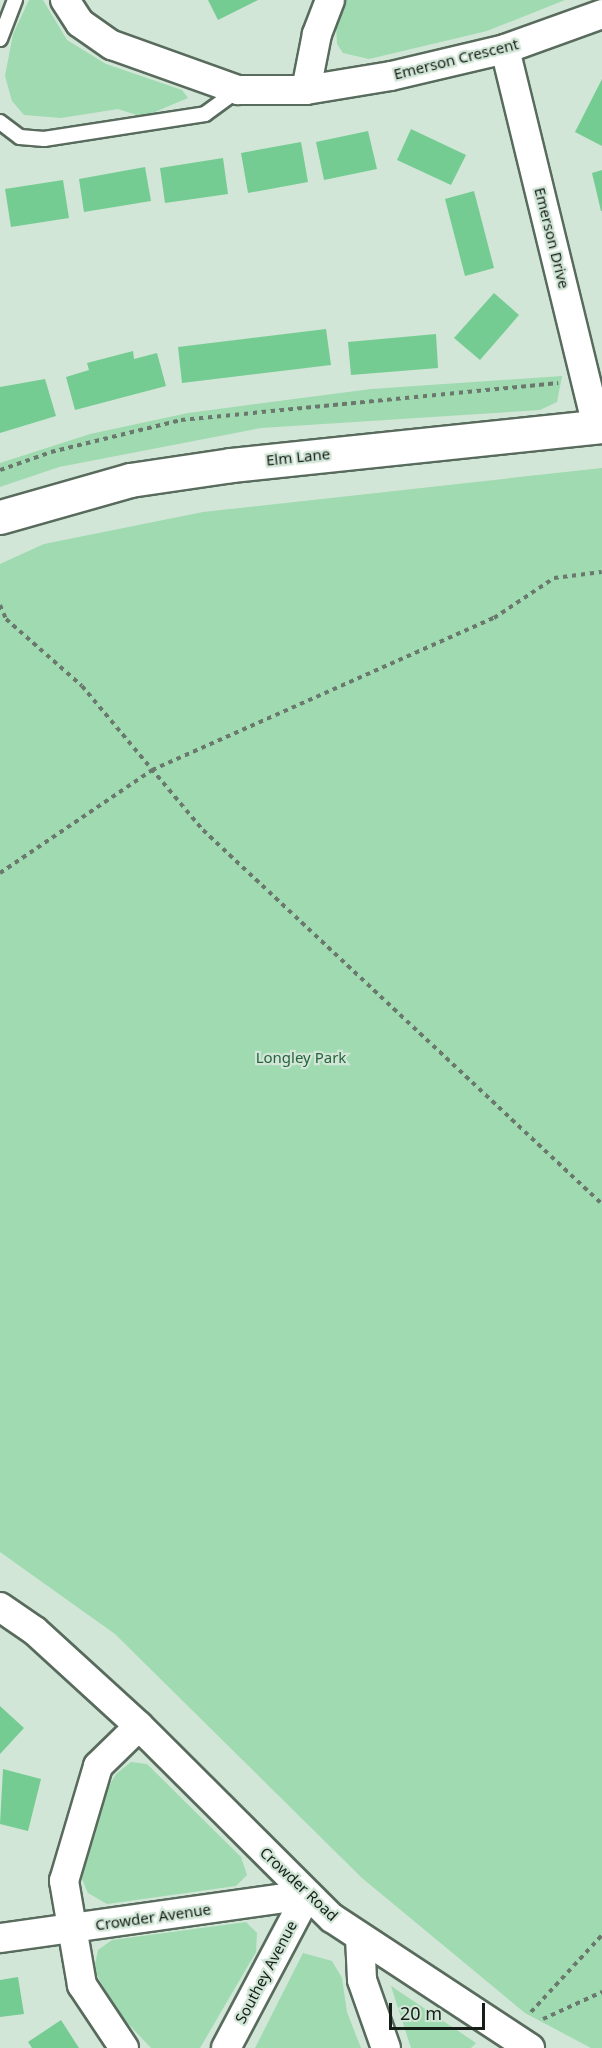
<!DOCTYPE html>
<style>
body{margin:0}
#map{position:relative;width:602px;height:2048px;overflow:hidden;background:#d1e6d6;font-family:"Noto Sans",sans-serif}
div>[style]{position:absolute}
[style*='--x']{left:calc(var(--x)*1px);top:calc(var(--y)*1px);width:calc(var(--w)*1px);rotate:calc(var(--a)*1deg)}
.green>*{inset:0;background:#9fdab0}
.building>*{inset:0;background:#75cc92}
.path>*{height:4px;margin-top:-2px;transform-origin:0;background:repeating-linear-gradient(90deg,#6a786e 0 4.5px,transparent 0 9px)}
.roads{filter:drop-shadow(2px 0 #586b5d) drop-shadow(-2px 0 #586b5d) drop-shadow(0 2px #586b5d) drop-shadow(0 -2px #586b5d)}
.service>*{height:14px;margin:-7px;padding:0 7px;transform-origin:7px;border-radius:7px;background:#fff}
.minor>*{height:28px;margin:-14px;padding:0 14px;transform-origin:14px;border-radius:14px;background:#fff}
.tertiary>*{height:33px;margin:-16.5px;padding:0 16.5px;transform-origin:16.5px;border-radius:16.5px;background:#fff}
span{translate:-50% -50%;white-space:nowrap;text-align:center;line-height:1.15;-webkit-text-stroke:4.5px #d1e6d6;paint-order:stroke}
.street-label{font-size:15px;color:#161e18}
.park-label{font-size:15px;color:#26643e}
.scale{position:absolute;left:389px;top:2003px;width:96px;height:27px;box-sizing:border-box;border:3px solid #161e18;border-top:0;padding-left:8px;font-size:18px;line-height:21px;white-space:nowrap;color:#161e18;-webkit-text-stroke:4px #d1e6d6;paint-order:stroke}
</style>
<div id="map">
<div class="green">
<i style="clip-path:polygon(29px 0,43px 0,67px 40px,106px 64px,182px 90px,188px 98px,143px 117px,118px 109px,61px 118px,24px 115px,12px 101px,5px 76px,13px 34px)"></i>
<i style="clip-path:polygon(345px 0,565px 0,487px 31px,369px 59px,343px 53px,337px 44px,336px 25px)"></i>
<i style="clip-path:polygon(562px 376px,557px 402px,540px 410px,261px 428px,59px 467px,0 487px,0 463px,90px 434px,188px 413px,371px 389px)"></i>
<i style="clip-path:polygon(602px 468px,602px 2048px,591px 2048px,525px 2013px,362px 1878px,115px 1634px,0 1552px,0 564px,44px 544px,203px 512px)"></i>
<i style="clip-path:polygon(131px 1762px,147px 1764px,241px 1857px,247px 1875px,236px 1886px,107px 1904px,88px 1893px,82px 1879px,82px 1853px,102px 1798px,116px 1774px)"></i>
<i style="clip-path:polygon(246px 1922px,257px 1933px,256px 1952px,200px 2048px,151px 2048px,119px 2014px,94px 1970px,98px 1950px,112px 1940px)"></i>
<i style="clip-path:polygon(303px 1953px,332px 1961px,342px 1978px,347px 2012px,361px 2048px,255px 2048px)"></i>
<i style="clip-path:polygon(391px 1986px,476px 2043px,471px 2048px,411px 2048px)"></i>
</div>
<div class="building">
<i style="clip-path:polygon(208px 0,258px 0,218px 20px)"></i>
<i style="clip-path:polygon(602px 79px,602px 146px,575px 132px)"></i>
<i style="clip-path:polygon(411px 129px,466px 155px,451px 185px,397px 160px)"></i>
<i style="clip-path:polygon(368px 131px,377px 169px,324px 180px,316px 142px)"></i>
<i style="clip-path:polygon(301px 142px,308px 182px,248px 193px,241px 153px)"></i>
<i style="clip-path:polygon(223px 158px,228px 194px,165px 203px,160px 168px)"></i>
<i style="clip-path:polygon(145px 167px,151px 201px,84px 212px,79px 179px)"></i>
<i style="clip-path:polygon(602px 170px,602px 211px,601px 211px,592px 173px)"></i>
<i style="clip-path:polygon(63px 180px,69px 218px,11px 227px,5px 189px)"></i>
<i style="clip-path:polygon(474px 191px,494px 268px,465px 276px,445px 199px)"></i>
<i style="clip-path:polygon(494px 293px,519px 315px,480px 360px,454px 338px)"></i>
<i style="clip-path:polygon(326px 329px,331px 365px,182px 383px,178px 347px)"></i>
<i style="clip-path:polygon(436px 334px,438px 368px,351px 375px,348px 342px)"></i>
<i style="clip-path:polygon(133px 351px,134px 359px,157px 353px,166px 386px,75px 410px,66px 377px,89px 370px,87px 363px)"></i>
<i style="clip-path:polygon(45px 379px,56px 416px,0 433px,0 387px)"></i>
<i style="clip-path:polygon(0 1706px,24px 1728px,0 1754px)"></i>
<i style="clip-path:polygon(3px 1769px,41px 1779px,28px 1831px,0 1824px)"></i>
<i style="clip-path:polygon(18px 1977px,24px 2014px,0 2017px,0 1980px)"></i>
<i style="clip-path:polygon(61px 2020px,79px 2048px,32px 2048px,28px 2042px)"></i>
</div>
<div class="path">
<i style="--x:0;--y:470;--w:54;--a:-19.4"></i>
<i style="--x:51;--y:452;--w:134;--a:-13.8"></i>
<i style="--x:181;--y:420;--w:379;--a:-5.6"></i>
<i style="--x:0;--y:605;--w:15;--a:67"></i>
<i style="--x:6;--y:619;--w:101;--a:41.4"></i>
<i style="--x:82;--y:686;--w:188;--a:50"></i>
<i style="--x:203;--y:830;--w:547;--a:43.15"></i>
<i style="--x:0;--y:873;--w:184;--a:-34.1"></i>
<i style="--x:152;--y:770;--w:374;--a:-24"></i>
<i style="--x:494;--y:618;--w:72;--a:-33.7"></i>
<i style="--x:554;--y:578;--w:48;--a:-7.1"></i>
<i style="--x:531;--y:2012;--w:105;--a:-47.3"></i>
<i style="--x:543;--y:2019;--w:65;--a:-24.6"></i>
</div>
<div class="roads">
<div class="service">
<i style="--x:0;--y:39;--w:42;--a:-69"></i>
<i style="--x:0;--y:122;--w:25;--a:37"></i>
<i style="--x:20;--y:137;--w:24;--a:5"></i>
<i style="--x:44;--y:139;--w:163;--a:-8.8"></i>
<i style="--x:205;--y:114;--w:41;--a:-36"></i>
</div>
<div class="minor">
<i style="--x:65;--y:0;--w:27;--a:57"></i>
<i style="--x:80;--y:23;--w:39;--a:35"></i>
<i style="--x:112;--y:45;--w:134;--a:19.7"></i>
<i style="--x:238;--y:90;--w:68;--a:0"></i>
<i style="--x:306;--y:90;--w:86;--a:-9.4"></i>
<i style="--x:391;--y:76;--w:117;--a:-13.3"></i>
<i style="--x:505;--y:49;--w:103;--a:-19.8"></i>
<i style="--x:505;--y:49;--w:388;--a:76.3"></i>
<i style="--x:306;--y:90;--w:57;--a:-78.9"></i>
<i style="--x:317;--y:34;--w:36;--a:-69"></i>
<i style="--x:0;--y:1607;--w:42;--a:34.4"></i>
<i style="--x:35;--y:1631;--w:141;--a:42.4"></i>
<i style="--x:139;--y:1726;--w:272;--a:44.9"></i>
<i style="--x:332;--y:1918;--w:237;--a:33.3"></i>
<i style="--x:360;--y:1937;--w:43;--a:87.3"></i>
<i style="--x:362;--y:1980;--w:72;--a:70.6"></i>
<i style="--x:0;--y:1938;--w:310;--a:-8"></i>
<i style="--x:124;--y:2048;--w:76;--a:-123.7"></i>
<i style="--x:82;--y:1985;--w:106;--a:-99.8"></i>
<i style="--x:64;--y:1881;--w:120;--a:-73.5"></i>
<i style="--x:98;--y:1766;--w:57;--a:-44.3"></i>
<i style="--x:226;--y:2048;--w:173;--a:-62.1"></i>
</div>
<div class="tertiary">
<i style="--x:0;--y:517;--w:135;--a:-15.9"></i>
<i style="--x:130;--y:480;--w:102;--a:-8.4"></i>
<i style="--x:231;--y:465;--w:373;--a:-6"></i>
</div>
</div>
<div class="street-label">
<span style="left:456px;top:59px;rotate:-14deg">Emerson Crescent</span>
<span style="left:552px;top:238px;rotate:76deg">Emerson Drive</span>
<span style="left:298px;top:457px;rotate:-6deg">Elm Lane</span>
<span style="left:299px;top:1884px;rotate:43deg">Crowder Road</span>
<span style="left:153px;top:1917px;rotate:-8deg">Crowder Avenue</span>
<span style="left:266px;top:1972px;rotate:-62deg">Southey Avenue</span>
</div>
<div class="park-label">
<span style="left:301px;top:1058px">Longley Park</span>
</div>
<div class="scale">20 m</div>
</div>
